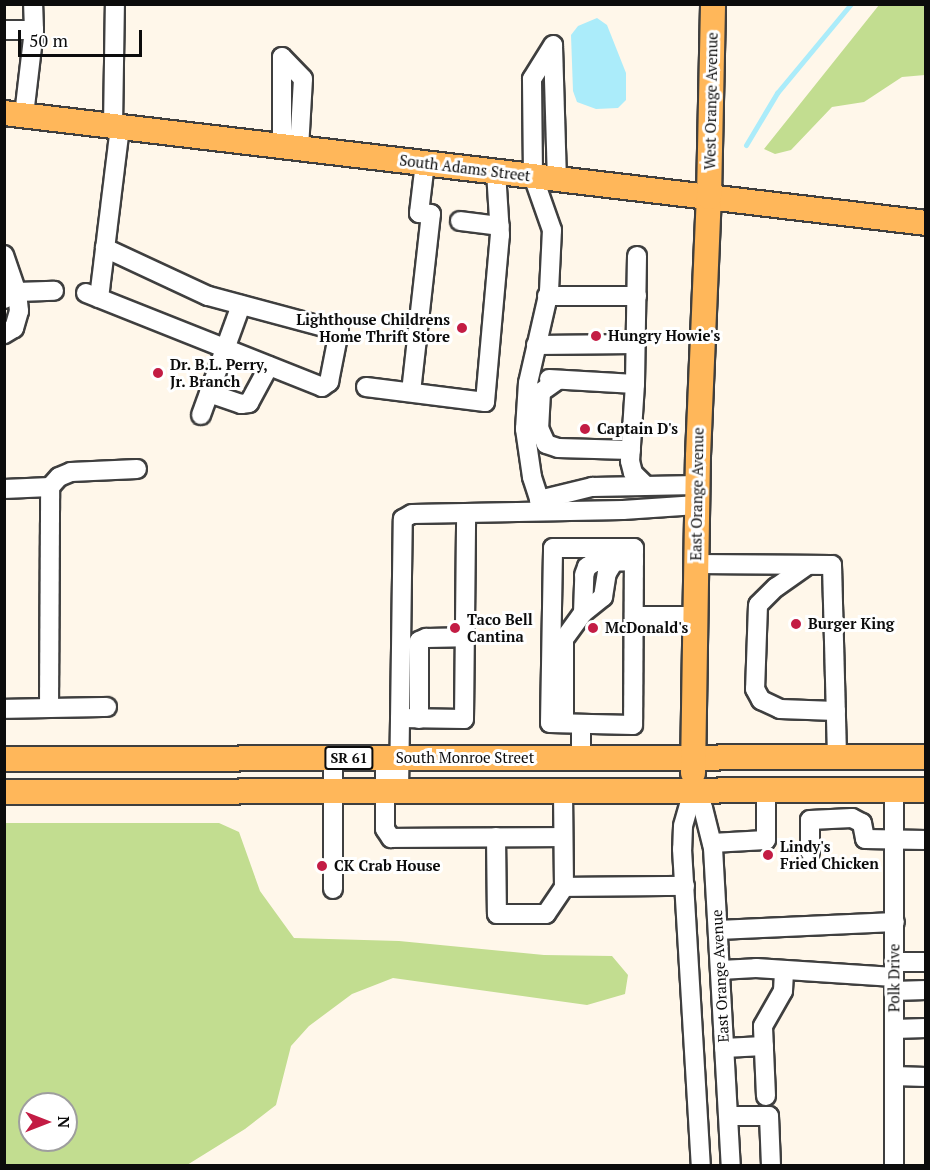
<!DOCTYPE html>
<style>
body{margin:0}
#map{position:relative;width:930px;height:1170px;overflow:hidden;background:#fff7ea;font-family:"PT Serif",serif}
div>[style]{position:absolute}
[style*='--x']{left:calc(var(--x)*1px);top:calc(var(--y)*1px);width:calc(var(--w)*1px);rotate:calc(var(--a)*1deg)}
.forest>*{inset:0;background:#c2dd90}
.water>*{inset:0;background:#abecfa}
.stream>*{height:5px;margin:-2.5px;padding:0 2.5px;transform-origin:2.5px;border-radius:2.5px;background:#abecfa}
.roads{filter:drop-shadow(2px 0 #3f3f3f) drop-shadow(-2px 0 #3f3f3f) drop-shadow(0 2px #3f3f3f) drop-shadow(0 -2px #3f3f3f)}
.minor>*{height:18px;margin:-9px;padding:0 9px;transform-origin:9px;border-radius:9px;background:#fff}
.major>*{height:24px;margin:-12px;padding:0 12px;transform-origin:12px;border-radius:12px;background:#ffb75a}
.dots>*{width:16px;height:16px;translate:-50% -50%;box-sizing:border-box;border:3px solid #fff;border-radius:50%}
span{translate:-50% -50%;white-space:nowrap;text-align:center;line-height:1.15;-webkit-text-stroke:6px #fff;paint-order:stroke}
.shield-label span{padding:2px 4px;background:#fff;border:2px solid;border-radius:4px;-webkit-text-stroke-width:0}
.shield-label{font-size:14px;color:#0c0c0c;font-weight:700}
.street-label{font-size:15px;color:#0c0c0c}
.poi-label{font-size:15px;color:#0c0c0c;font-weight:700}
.right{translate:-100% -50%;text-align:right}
.left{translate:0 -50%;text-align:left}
.frame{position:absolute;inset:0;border:6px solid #0c0c0c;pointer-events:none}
.north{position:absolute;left:18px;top:1092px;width:60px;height:60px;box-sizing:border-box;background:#fff;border:2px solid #9e9e9e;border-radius:50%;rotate:90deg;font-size:16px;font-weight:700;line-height:24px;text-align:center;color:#0c0c0c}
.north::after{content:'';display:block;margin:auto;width:21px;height:27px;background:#c31c44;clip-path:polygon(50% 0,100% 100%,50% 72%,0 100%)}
.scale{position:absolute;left:18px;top:30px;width:124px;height:27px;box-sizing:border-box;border:3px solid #0c0c0c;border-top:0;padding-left:8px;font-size:18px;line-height:21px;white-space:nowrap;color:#0c0c0c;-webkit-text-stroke:4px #fff;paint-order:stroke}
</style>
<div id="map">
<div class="forest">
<i style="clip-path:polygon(879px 5px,925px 5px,925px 75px,902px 77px,864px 102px,832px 107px,791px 150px,775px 154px,764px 149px)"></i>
<i style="clip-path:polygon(evenodd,5px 823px,219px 823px,239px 832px,260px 891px,294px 938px,399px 941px,544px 955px,612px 956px,628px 975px,625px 994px,587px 1005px,393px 978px,352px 994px,309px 1026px,291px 1046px,276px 1105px,245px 1129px,187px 1165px,5px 1165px,5px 823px,30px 1104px,66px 1104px,66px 1140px,30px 1140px,30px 1104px)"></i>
</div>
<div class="water">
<i style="clip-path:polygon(597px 18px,607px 25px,626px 73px,626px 100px,618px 108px,596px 109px,577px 102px,573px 91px,571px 35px,578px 26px)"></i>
</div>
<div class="stream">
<i style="--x:746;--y:145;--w:61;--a:-59.2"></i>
<i style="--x:777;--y:93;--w:116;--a:-50.3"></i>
</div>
<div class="roads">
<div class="minor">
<i style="--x:4;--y:30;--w:30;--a:0"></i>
<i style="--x:553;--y:46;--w:133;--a:88.3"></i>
<i style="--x:282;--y:57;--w:30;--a:46"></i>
<i style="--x:303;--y:79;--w:69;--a:93.3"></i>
<i style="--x:282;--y:57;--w:89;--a:90"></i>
<i style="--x:24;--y:115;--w:86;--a:-83.3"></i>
<i style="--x:34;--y:30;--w:26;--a:-92"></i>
<i style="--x:113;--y:126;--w:122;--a:-89.1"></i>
<i style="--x:460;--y:221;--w:40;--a:7.1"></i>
<i style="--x:4;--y:255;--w:39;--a:71"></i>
<i style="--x:17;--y:292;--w:19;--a:84"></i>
<i style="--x:19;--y:311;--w:18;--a:106"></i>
<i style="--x:14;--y:328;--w:12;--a:149"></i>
<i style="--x:637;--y:256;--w:128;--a:90.9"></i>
<i style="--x:635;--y:384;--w:77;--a:93.7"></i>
<i style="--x:630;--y:461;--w:12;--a:76"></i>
<i style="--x:633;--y:473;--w:18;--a:45"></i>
<i style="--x:86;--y:293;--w:254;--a:21.7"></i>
<i style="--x:322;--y:387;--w:9;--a:-36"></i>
<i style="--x:329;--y:382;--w:52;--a:-78.9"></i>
<i style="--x:339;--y:331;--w:136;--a:-165"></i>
<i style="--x:208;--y:296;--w:114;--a:-155"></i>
<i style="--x:547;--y:296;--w:90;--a:0"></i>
<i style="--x:99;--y:298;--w:173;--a:-83"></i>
<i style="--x:4;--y:299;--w:15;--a:-28"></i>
<i style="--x:17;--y:292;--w:37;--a:-2"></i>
<i style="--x:536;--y:345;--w:100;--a:-0.6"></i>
<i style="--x:549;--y:379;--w:86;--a:3.3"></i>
<i style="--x:558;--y:380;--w:21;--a:145"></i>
<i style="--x:541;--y:392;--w:36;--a:93"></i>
<i style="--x:539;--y:428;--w:17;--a:66"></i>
<i style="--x:546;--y:444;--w:13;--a:18"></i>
<i style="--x:558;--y:448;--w:73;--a:1.6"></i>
<i style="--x:366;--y:387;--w:120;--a:7.2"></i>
<i style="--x:485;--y:402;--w:168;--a:-84.9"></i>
<i style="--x:500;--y:235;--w:64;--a:-93.6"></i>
<i style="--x:411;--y:392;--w:179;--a:-83.6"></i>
<i style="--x:431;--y:214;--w:12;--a:-175"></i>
<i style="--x:419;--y:213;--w:50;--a:-83.2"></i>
<i style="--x:209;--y:393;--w:34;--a:19"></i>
<i style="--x:241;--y:404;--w:8;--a:-7"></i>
<i style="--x:249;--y:403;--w:42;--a:-61.6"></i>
<i style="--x:201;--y:415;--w:117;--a:-70"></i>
<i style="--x:4;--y:489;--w:46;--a:-2.5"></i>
<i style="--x:50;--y:487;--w:13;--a:-48"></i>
<i style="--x:59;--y:477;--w:13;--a:-23"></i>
<i style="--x:71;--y:472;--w:66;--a:-2.6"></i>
<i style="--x:539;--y:500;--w:55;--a:-13.8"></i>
<i style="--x:592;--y:487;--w:106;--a:-1.1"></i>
<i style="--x:543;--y:511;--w:36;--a:-108"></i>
<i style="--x:532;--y:477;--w:49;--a:-98.3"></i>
<i style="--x:525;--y:429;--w:46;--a:-86.3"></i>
<i style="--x:528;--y:383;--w:94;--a:-77.1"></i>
<i style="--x:549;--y:291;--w:61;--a:-87.2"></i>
<i style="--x:552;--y:230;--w:57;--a:-109.4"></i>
<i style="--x:533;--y:176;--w:97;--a:-90.6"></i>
<i style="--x:532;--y:79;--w:40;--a:-58"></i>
<i style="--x:553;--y:548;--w:81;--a:0"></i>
<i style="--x:634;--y:548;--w:177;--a:90.3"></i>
<i style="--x:633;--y:725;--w:83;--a:-178.6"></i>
<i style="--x:550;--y:723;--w:175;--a:-89"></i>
<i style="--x:696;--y:564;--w:136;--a:0.4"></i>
<i style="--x:832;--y:565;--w:192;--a:88.5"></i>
<i style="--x:808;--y:565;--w:39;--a:145"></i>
<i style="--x:776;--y:587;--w:25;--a:135"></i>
<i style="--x:758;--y:605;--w:84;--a:92"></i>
<i style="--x:755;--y:689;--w:13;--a:61"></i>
<i style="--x:761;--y:700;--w:21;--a:25"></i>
<i style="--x:780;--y:709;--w:56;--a:2"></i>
<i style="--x:583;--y:613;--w:26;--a:-39"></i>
<i style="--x:603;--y:597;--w:24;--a:-81"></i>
<i style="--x:607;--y:573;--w:13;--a:-58"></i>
<i style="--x:634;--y:616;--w:61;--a:0"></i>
<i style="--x:49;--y:708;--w:221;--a:-89.7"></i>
<i style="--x:4;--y:709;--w:103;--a:-1.1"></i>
<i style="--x:400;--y:718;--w:64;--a:0.9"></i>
<i style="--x:464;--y:719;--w:206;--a:-89.4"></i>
<i style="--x:419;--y:719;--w:78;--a:-90"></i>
<i style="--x:419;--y:641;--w:8;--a:-23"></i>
<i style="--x:426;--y:638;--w:39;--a:-1"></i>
<i style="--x:564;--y:723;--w:84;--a:-90"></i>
<i style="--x:564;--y:639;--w:32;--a:-54"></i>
<i style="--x:583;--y:613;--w:38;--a:-88"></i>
<i style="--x:584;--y:575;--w:9;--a:-69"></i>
<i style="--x:587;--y:567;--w:9;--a:-32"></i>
<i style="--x:595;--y:562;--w:39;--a:-1"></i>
<i style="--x:385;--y:758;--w:71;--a:90"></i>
<i style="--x:385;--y:829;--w:11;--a:56"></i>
<i style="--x:391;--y:838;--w:172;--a:-0.3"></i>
<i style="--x:581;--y:758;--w:34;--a:-90"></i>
<i style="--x:894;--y:790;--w:376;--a:90"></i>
<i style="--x:399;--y:791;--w:272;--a:-89.2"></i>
<i style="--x:403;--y:519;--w:10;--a:-29"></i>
<i style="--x:412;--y:514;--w:211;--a:-1.1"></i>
<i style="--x:623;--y:510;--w:74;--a:-3.9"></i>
<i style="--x:693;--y:791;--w:20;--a:60"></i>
<i style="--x:703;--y:808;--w:41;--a:76"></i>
<i style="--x:713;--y:848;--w:319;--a:86.8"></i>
<i style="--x:693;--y:791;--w:36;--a:106"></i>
<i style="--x:683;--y:826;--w:23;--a:92"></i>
<i style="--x:682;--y:849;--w:318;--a:86.6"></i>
<i style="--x:496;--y:837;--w:77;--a:89.3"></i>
<i style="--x:497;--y:914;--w:49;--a:0"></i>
<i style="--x:546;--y:914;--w:32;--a:-56"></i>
<i style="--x:564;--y:887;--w:96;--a:-90.6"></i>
<i style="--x:712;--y:843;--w:54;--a:-3.2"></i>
<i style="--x:766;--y:840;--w:49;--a:-90"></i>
<i style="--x:810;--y:852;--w:32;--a:-90"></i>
<i style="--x:810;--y:820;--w:42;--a:-2.7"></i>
<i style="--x:852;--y:818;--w:11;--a:27"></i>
<i style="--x:862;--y:823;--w:16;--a:79"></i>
<i style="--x:865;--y:839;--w:61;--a:0.9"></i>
<i style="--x:564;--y:887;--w:121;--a:-0.5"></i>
<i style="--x:333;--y:889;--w:131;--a:-90"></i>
<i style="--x:718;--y:930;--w:177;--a:-2.6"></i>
<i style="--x:894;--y:962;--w:32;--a:0"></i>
<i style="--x:720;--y:970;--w:36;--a:-3"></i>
<i style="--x:756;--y:968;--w:138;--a:3.7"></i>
<i style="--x:894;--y:991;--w:32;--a:-2"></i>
<i style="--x:894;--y:1029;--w:32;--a:-2"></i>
<i style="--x:724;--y:1048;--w:40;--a:-2.9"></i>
<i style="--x:894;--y:1076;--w:32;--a:2"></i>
<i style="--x:766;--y:1096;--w:70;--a:-92.5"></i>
<i style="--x:763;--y:1026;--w:40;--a:-60.3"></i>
<i style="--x:783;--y:991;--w:21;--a:-87"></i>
<i style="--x:729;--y:1116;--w:40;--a:0"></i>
<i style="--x:769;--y:1116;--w:50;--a:87.7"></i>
</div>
<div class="major">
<i style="--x:4;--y:113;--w:929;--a:6.8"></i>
<i style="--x:4;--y:759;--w:922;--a:-0.12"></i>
<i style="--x:693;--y:773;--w:317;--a:-89.1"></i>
<i style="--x:698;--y:456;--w:259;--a:-87.6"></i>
<i style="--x:709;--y:197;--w:193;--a:-88.8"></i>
<i style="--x:4;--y:792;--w:922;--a:-0.12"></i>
</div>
</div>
<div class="dots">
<i style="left:462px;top:328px;background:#c31c44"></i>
<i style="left:596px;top:336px;background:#c31c44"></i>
<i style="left:158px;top:373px;background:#c31c44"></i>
<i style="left:585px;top:429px;background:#c31c44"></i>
<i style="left:796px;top:624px;background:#c31c44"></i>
<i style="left:455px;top:628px;background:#c31c44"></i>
<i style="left:593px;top:628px;background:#c31c44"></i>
<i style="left:768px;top:855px;background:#c31c44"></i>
<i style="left:322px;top:866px;background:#c31c44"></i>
</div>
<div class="shield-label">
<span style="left:349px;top:758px">SR 61</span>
</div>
<div class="street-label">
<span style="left:711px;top:101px;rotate:-89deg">West Orange Avenue</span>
<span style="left:465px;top:168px;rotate:7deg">South Adams Street</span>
<span style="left:697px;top:494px;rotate:-89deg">East Orange Avenue</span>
<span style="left:465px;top:758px">South Monroe Street</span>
<span style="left:720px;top:976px;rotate:-93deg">East Orange Avenue</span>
<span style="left:894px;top:978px;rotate:-90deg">Polk Drive</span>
</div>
<div class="poi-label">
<span class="right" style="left:450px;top:328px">Lighthouse Childrens<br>Home Thrift Store</span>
<span class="left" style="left:608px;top:336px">Hungry Howie's</span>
<span class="left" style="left:170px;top:373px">Dr. B.L. Perry,<br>Jr. Branch</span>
<span class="left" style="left:597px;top:429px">Captain D's</span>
<span class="left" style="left:467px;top:628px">Taco Bell<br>Cantina</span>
<span class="left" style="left:808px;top:624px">Burger King</span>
<span class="left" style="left:605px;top:628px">McDonald's</span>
<span class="left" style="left:780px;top:855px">Lindy's<br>Fried Chicken</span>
<span class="left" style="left:334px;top:866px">CK Crab House</span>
</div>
<div class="frame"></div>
<div class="north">N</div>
<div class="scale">50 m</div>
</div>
